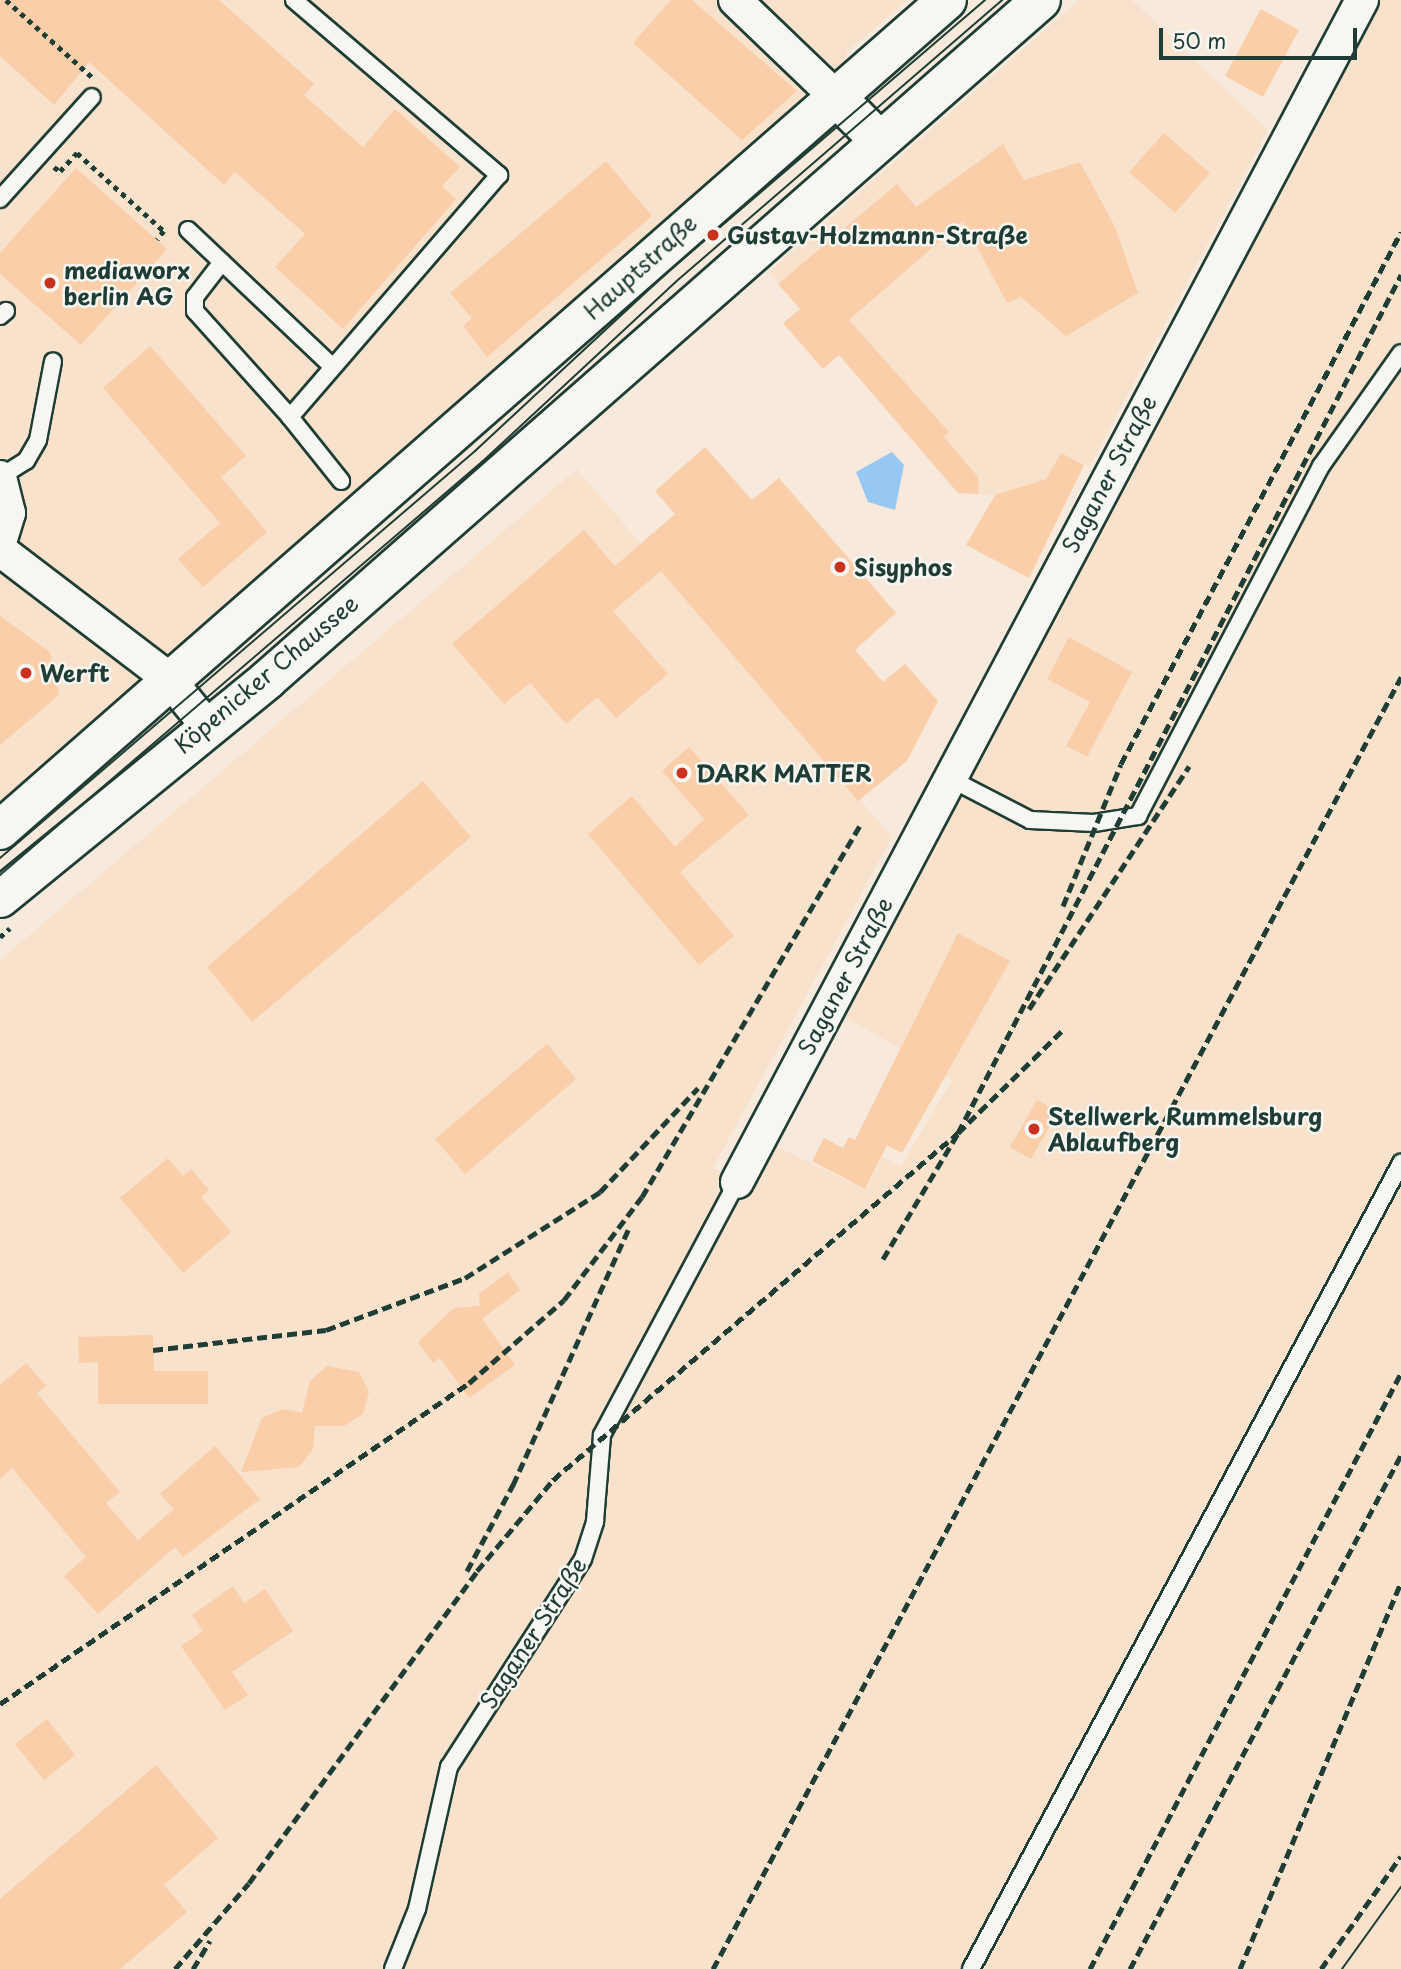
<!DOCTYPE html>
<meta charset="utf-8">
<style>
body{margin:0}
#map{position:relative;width:1401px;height:1969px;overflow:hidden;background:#f7eadc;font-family:"Playpen Sans",sans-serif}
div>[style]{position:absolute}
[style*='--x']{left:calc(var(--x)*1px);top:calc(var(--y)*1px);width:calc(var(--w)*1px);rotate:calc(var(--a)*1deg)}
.built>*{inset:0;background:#f8e2cc}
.water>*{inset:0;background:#96c8f3}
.building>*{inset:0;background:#f9cea8}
.path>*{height:4.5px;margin-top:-2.25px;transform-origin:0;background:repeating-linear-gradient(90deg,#1f3d34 0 5px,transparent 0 10px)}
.roads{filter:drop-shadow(2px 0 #1f3d34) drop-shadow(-2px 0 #1f3d34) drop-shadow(0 2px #1f3d34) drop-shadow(0 -2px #1f3d34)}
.lane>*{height:16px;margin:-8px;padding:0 8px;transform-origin:8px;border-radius:8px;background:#f6f6f2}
.street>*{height:32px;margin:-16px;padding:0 16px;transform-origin:16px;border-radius:16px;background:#f6f6f2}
.secondary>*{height:38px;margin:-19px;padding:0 19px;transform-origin:19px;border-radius:19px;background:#f6f6f2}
.tram>*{height:2px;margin:-1px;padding:0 1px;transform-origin:1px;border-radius:1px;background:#1f3d34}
.rail>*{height:5px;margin-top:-2.5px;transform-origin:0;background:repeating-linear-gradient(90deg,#1f3d34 0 10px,transparent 0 15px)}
.dots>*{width:19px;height:19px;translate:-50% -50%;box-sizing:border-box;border:4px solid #f6f6f2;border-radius:50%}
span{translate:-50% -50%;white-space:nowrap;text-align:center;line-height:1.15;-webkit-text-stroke:5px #f6f6f2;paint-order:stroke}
.poi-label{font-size:23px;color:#1f3d34;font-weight:700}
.left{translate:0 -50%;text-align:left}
.street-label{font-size:23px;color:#1f3d34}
.scale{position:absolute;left:1159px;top:28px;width:198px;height:32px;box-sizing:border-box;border:4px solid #1f3d34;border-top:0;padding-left:9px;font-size:21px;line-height:24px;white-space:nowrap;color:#1f3d34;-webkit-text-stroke:5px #f6f6f2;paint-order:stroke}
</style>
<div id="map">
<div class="built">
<i style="clip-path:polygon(0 0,907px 0,847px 52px,835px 96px,0 830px)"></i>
<i style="clip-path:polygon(1079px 0,1132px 0,1268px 130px,1089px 467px,1061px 453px,1046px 479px,995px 495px,958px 493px,769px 272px)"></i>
<i style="clip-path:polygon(1379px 0,1401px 0,1401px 1969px,0 1969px,0 960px,577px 469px,892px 837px,713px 1168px,747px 1187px,771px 1144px,866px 1190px,882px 1157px,901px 1166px,952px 1080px,839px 1013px)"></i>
</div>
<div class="water">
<i style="clip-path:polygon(892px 452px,904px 465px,895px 510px,868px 502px,856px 472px)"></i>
</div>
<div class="building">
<i style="clip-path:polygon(0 0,219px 0,314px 84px,304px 95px,363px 147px,395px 109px,460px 167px,442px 186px,456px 199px,343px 329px,275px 267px,305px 234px,235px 172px,224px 185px,89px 62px,54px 105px,0 56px)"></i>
<i style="clip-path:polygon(671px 0,692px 0,797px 91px,742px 140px,633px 43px)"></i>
<i style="clip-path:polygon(1261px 9px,1299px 30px,1263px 97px,1225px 76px)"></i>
<i style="clip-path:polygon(1164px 133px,1210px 173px,1175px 213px,1129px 172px)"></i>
<i style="clip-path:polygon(1003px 144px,1024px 180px,1080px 162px,1115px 227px,1138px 293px,1066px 336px,1021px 297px,1007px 303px,963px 221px,849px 320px,949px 432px,944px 437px,978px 477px,979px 494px,958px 493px,839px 355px,823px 369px,783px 323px,800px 309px,778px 284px,897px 184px,916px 207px)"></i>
<i style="clip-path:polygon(606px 161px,652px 216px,487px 357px,463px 326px,472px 318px,450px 293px)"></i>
<i style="clip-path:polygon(76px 168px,167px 249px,81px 345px,0 274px,0 253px)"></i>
<i style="clip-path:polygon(150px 346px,246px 456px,221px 477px,267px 532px,203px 587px,178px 559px,220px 523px,103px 388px)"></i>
<i style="clip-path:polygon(705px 447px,752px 500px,779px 478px,896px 613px,855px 650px,883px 682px,905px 664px,938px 701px,907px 761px,858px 801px,661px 571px,613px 611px,668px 674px,616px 718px,597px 697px,566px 724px,530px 683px,504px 704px,452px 644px,584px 530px,615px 566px,675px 514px,655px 491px)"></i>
<i style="clip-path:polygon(1061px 453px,1084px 465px,1029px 578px,966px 545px,995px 495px,1046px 479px)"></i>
<i style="clip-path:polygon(0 616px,50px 652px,59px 695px,0 745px)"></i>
<i style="clip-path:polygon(1069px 637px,1132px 672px,1087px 757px,1066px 746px,1090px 702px,1047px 679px)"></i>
<i style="clip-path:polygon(689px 747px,749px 815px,680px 872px,734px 936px,699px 965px,588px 834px,632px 796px,675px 847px,704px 819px,662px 771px)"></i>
<i style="clip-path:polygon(423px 781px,471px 837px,252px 1022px,207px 967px)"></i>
<i style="clip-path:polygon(958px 933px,1010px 961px,902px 1153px,887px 1145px,865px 1189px,812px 1161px,824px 1138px,843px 1148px,849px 1137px,855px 1140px)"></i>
<i style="clip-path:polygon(547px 1044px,576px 1079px,465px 1174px,435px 1139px)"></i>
<i style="clip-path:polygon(1037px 1100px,1058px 1112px,1031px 1159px,1010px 1147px)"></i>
<i style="clip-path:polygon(168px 1158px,183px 1176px,191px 1169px,209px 1190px,201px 1197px,231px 1232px,183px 1273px,120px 1198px)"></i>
<i style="clip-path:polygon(508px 1272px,520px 1290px,482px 1319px,515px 1365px,469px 1398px,440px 1358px,433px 1363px,418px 1342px,454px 1308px,480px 1306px,479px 1294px)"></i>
<i style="clip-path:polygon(153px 1335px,154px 1371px,208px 1371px,208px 1404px,98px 1404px,98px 1362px,79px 1363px,78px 1337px)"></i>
<i style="clip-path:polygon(26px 1363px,46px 1386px,37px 1393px,120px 1492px,106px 1503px,138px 1540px,174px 1509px,160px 1494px,215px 1446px,260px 1499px,183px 1557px,175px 1547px,98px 1614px,64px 1576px,86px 1557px,12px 1468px,0 1479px,0 1385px)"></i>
<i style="clip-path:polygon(327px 1366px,359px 1372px,369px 1392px,363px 1414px,344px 1426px,315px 1426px,313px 1449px,299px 1467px,241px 1472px,262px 1418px,283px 1409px,302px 1413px,310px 1381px)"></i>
<i style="clip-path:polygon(233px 1586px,244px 1603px,265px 1589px,293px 1631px,232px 1672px,248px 1695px,225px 1710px,181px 1646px,203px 1631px,192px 1615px)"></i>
<i style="clip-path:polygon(47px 1719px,75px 1755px,44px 1780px,15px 1744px)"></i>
<i style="clip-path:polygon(156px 1765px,218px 1838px,164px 1885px,187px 1912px,120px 1969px,0 1969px,0 1899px)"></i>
</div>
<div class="path">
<i style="--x:6;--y:0;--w:115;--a:41.8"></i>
<i style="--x:54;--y:167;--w:7;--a:34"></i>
<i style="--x:60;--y:171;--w:25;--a:-47"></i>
<i style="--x:77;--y:153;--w:117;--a:41.9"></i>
<i style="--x:164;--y:231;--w:11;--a:128"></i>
<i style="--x:0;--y:937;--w:13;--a:-42"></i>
</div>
<div class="roads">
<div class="lane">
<i style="--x:294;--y:0;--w:270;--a:40.5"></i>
<i style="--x:499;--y:175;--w:320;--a:130.8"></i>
<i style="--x:290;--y:417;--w:82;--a:51.4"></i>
<i style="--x:0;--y:199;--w:137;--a:-48"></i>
<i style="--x:188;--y:230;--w:197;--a:43.4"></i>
<i style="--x:222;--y:262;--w:44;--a:127.6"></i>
<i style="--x:195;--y:297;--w:14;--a:90"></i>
<i style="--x:195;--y:311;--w:142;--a:48.1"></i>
<i style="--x:0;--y:316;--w:8;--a:-40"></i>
<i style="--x:0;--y:477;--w:31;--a:-32"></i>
<i style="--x:26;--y:461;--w:24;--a:-60"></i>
<i style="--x:38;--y:440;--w:80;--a:-79.2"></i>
<i style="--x:949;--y:778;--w:91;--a:27.4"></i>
<i style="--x:1030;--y:820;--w:64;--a:2.7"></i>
<i style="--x:1094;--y:823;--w:45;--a:-9"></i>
<i style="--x:1138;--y:816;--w:395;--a:-62.4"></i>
<i style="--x:1321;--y:466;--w:138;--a:-54.7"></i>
<i style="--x:393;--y:1969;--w:65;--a:-68.2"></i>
<i style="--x:417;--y:1909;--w:146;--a:-77.3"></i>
<i style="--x:449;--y:1767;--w:247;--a:-57.2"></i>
<i style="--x:583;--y:1559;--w:40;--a:-72"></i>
<i style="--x:595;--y:1521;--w:86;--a:-85.3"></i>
<i style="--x:602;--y:1435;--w:287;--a:-61.9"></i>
<i style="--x:971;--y:1969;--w:914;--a:-61.92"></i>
</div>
<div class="street">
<i style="--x:735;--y:0;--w:139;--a:43.8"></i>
<i style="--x:0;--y:477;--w:37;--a:76"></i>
<i style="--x:9;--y:513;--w:31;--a:107"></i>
<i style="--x:0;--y:550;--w:211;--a:37.3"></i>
<i style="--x:168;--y:678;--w:62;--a:50.9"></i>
<i style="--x:737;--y:1182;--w:1337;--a:-62.13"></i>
</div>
<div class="secondary">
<i style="--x:835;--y:96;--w:62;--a:45"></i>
<i style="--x:0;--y:830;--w:1259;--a:-41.23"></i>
<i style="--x:0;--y:898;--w:345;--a:-39.2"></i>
<i style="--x:267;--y:680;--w:1030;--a:-41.3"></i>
</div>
</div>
<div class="tram">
<i style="--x:0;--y:858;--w:626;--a:-40.59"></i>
<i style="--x:475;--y:451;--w:266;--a:-42.9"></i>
<i style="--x:670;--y:270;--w:415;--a:-40.6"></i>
<i style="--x:0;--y:875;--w:636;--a:-40.6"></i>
<i style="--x:483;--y:461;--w:267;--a:-42.9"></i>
<i style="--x:679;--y:279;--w:427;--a:-40.8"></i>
<i style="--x:1342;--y:1969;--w:101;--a:-54.3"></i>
</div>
<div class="rail">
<i style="--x:1063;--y:906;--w:153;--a:-67.8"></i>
<i style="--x:1121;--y:764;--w:601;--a:-62.24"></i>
<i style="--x:1029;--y:1009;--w:291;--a:-56.6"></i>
<i style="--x:883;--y:1259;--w:147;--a:-59.2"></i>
<i style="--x:958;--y:1133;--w:966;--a:-62.69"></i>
<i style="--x:153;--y:1350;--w:174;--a:-6.6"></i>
<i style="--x:326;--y:1330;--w:148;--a:-20.5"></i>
<i style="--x:465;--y:1278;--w:160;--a:-32.5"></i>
<i style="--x:600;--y:1192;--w:143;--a:-46.7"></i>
<i style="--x:467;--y:1571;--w:98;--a:-61.9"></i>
<i style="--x:513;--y:1485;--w:280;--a:-65.7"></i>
<i style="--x:0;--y:1704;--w:568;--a:-34.39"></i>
<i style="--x:469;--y:1383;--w:126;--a:-41.1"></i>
<i style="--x:564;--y:1300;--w:129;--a:-52.9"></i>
<i style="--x:642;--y:1197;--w:433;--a:-59.6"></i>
<i style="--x:175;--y:1969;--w:113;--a:-49.3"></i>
<i style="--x:249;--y:1883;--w:386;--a:-53.8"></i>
<i style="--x:477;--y:1571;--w:119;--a:-50.1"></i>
<i style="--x:553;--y:1480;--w:533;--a:-40.59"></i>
<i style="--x:958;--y:1133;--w:148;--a:-44.5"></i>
<i style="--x:193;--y:1969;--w:33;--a:-59"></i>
<i style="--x:713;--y:1969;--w:1464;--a:-61.96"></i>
<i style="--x:1090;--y:1969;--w:672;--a:-62.44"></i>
<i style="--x:1130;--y:1969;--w:581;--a:-62.2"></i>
<i style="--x:1240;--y:1969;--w:419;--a:-67.4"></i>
<i style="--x:1321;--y:1969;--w:138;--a:-54.7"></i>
</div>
<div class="dots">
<i style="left:713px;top:235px;background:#c8321e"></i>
<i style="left:50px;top:283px;background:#c8321e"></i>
<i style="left:840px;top:567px;background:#c8321e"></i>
<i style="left:26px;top:673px;background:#c8321e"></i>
<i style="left:682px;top:773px;background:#c8321e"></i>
<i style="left:1034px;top:1129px;background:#c8321e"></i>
</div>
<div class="poi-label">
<span class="left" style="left:727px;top:235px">Gustav-Holzmann-Straße</span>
<span class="left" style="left:64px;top:283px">mediaworx<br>berlin AG</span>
<span class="left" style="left:854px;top:567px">Sisyphos</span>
<span class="left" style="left:40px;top:673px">Werft</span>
<span class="left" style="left:696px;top:773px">DARK MATTER</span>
<span class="left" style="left:1048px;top:1129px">Stellwerk Rummelsburg<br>Ablaufberg</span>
</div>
<div class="street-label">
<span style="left:640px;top:267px;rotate:-42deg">Hauptstraße</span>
<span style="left:1109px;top:474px;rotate:-62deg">Saganer Straße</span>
<span style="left:266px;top:674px;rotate:-40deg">Köpenicker Chaussee</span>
<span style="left:845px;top:976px;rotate:-62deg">Saganer Straße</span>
<span style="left:533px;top:1633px;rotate:-57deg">Saganer Straße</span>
</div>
<div class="scale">50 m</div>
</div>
